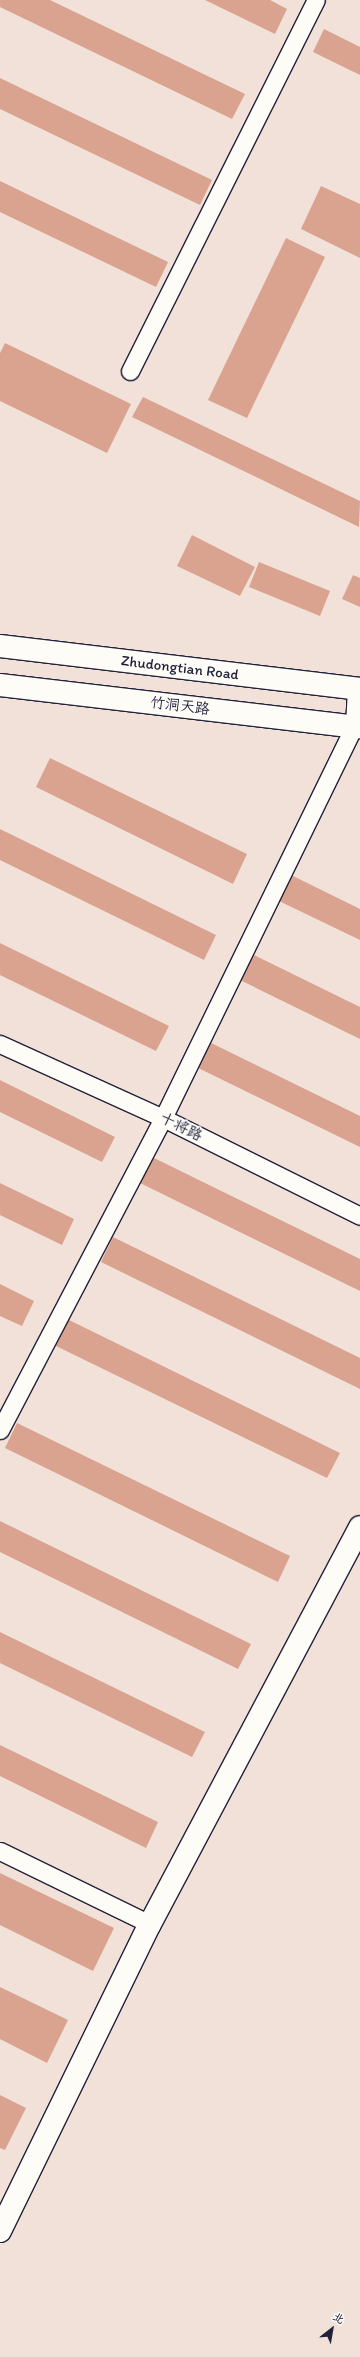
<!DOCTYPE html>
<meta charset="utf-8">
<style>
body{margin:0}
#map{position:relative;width:360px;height:2357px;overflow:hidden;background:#f2e1d8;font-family:Itim,"LXGW WenKai TC",sans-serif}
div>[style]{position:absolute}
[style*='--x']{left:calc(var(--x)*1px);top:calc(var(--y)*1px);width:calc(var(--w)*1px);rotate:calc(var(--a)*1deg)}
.building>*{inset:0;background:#d9a390}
.roads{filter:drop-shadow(1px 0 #22223b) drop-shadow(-1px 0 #22223b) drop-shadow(0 1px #22223b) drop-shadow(0 -1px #22223b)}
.lane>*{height:17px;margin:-8.5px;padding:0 8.5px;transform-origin:8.5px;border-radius:8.5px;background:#fdfcf7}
.street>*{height:22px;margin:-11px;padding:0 11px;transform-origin:11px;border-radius:11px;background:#fdfcf7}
.secondary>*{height:22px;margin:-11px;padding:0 11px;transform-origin:11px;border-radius:11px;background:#fdfcf7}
span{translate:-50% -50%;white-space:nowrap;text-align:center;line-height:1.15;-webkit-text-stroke:3.5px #fdfcf7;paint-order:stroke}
.street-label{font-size:15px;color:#22223b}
.north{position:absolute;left:312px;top:2309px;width:40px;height:40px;-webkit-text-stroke:3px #fdfcf7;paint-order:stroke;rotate:31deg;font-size:11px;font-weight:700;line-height:16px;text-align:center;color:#22223b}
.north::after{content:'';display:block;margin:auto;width:14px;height:18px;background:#22223b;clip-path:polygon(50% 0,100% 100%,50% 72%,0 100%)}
</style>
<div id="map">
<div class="building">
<i style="clip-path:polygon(0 0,50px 0,245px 94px,232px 119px,0 7px)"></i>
<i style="clip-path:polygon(205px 0,270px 0,287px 9px,275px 34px)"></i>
<i style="clip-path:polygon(324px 29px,360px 47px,360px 75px,313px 52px)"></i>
<i style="clip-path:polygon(0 78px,212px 180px,200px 205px,0 109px)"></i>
<i style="clip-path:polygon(0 181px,168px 262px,156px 287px,0 212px)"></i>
<i style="clip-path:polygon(321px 186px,360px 204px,360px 258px,301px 229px)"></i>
<i style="clip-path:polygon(286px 238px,325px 257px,247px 418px,208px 400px)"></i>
<i style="clip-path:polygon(5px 343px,131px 404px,107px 453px,0 401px,0 353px)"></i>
<i style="clip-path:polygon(143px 397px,360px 501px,359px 527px,132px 417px)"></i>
<i style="clip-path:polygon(192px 535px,255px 567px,240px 596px,177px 566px)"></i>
<i style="clip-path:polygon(259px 562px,330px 591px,320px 616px,249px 587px)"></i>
<i style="clip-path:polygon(353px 575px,360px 578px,360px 607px,342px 599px)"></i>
<i style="clip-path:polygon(50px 758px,247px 854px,233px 884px,36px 787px)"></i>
<i style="clip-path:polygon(0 829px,216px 935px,204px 960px,0 860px)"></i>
<i style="clip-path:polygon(291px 875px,360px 909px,360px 940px,279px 901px)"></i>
<i style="clip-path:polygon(0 943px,169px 1026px,156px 1051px,0 975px)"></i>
<i style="clip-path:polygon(252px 954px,360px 1007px,360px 1039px,240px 980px)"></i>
<i style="clip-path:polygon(201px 1038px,360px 1116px,360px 1147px,188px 1063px)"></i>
<i style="clip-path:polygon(0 1080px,115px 1137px,102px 1162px,0 1112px)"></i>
<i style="clip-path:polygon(150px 1156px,360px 1259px,360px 1291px,138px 1182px)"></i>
<i style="clip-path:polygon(0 1183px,74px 1219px,62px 1245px,0 1215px)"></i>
<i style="clip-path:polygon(113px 1237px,360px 1358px,360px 1389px,101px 1262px)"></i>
<i style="clip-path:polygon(0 1284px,34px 1301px,22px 1326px,0 1316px)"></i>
<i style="clip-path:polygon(67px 1319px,340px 1453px,327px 1478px,54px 1345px)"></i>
<i style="clip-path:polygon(17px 1423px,290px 1556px,278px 1582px,5px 1448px)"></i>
<i style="clip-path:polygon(0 1521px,251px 1644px,238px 1669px,0 1552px)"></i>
<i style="clip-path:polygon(0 1632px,205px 1732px,192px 1757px,0 1663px)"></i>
<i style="clip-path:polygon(0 1745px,158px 1822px,146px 1848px,0 1776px)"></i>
<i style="clip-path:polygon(0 1873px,114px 1928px,93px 1971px,0 1925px)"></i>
<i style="clip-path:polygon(0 1987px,68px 2020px,47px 2063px,0 2039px)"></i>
<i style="clip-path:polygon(0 2095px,26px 2108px,5px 2150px,0 2148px)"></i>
</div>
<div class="roads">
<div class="lane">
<i style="--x:130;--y:371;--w:415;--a:-63.4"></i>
<i style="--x:0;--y:1044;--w:179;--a:24.4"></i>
<i style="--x:163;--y:1118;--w:220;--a:26.4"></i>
<i style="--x:0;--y:1430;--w:352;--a:-62.4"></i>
<i style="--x:163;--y:1118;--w:436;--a:-64"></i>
<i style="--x:354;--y:726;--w:37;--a:-87"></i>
<i style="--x:0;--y:1851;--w:167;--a:26"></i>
</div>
<div class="street">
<i style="--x:0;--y:2231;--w:342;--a:-64"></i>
<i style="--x:150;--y:1924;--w:449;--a:-62.1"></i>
</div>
<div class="secondary">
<i style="--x:0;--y:646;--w:363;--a:6.8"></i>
<i style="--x:0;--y:685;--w:362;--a:6.7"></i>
</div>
</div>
<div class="street-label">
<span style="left:180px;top:668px;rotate:7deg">Zhudongtian Road</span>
<span style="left:180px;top:706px;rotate:7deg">竹洞天路</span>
<span style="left:181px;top:1127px;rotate:26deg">十将路</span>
</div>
<div class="north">北</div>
</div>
